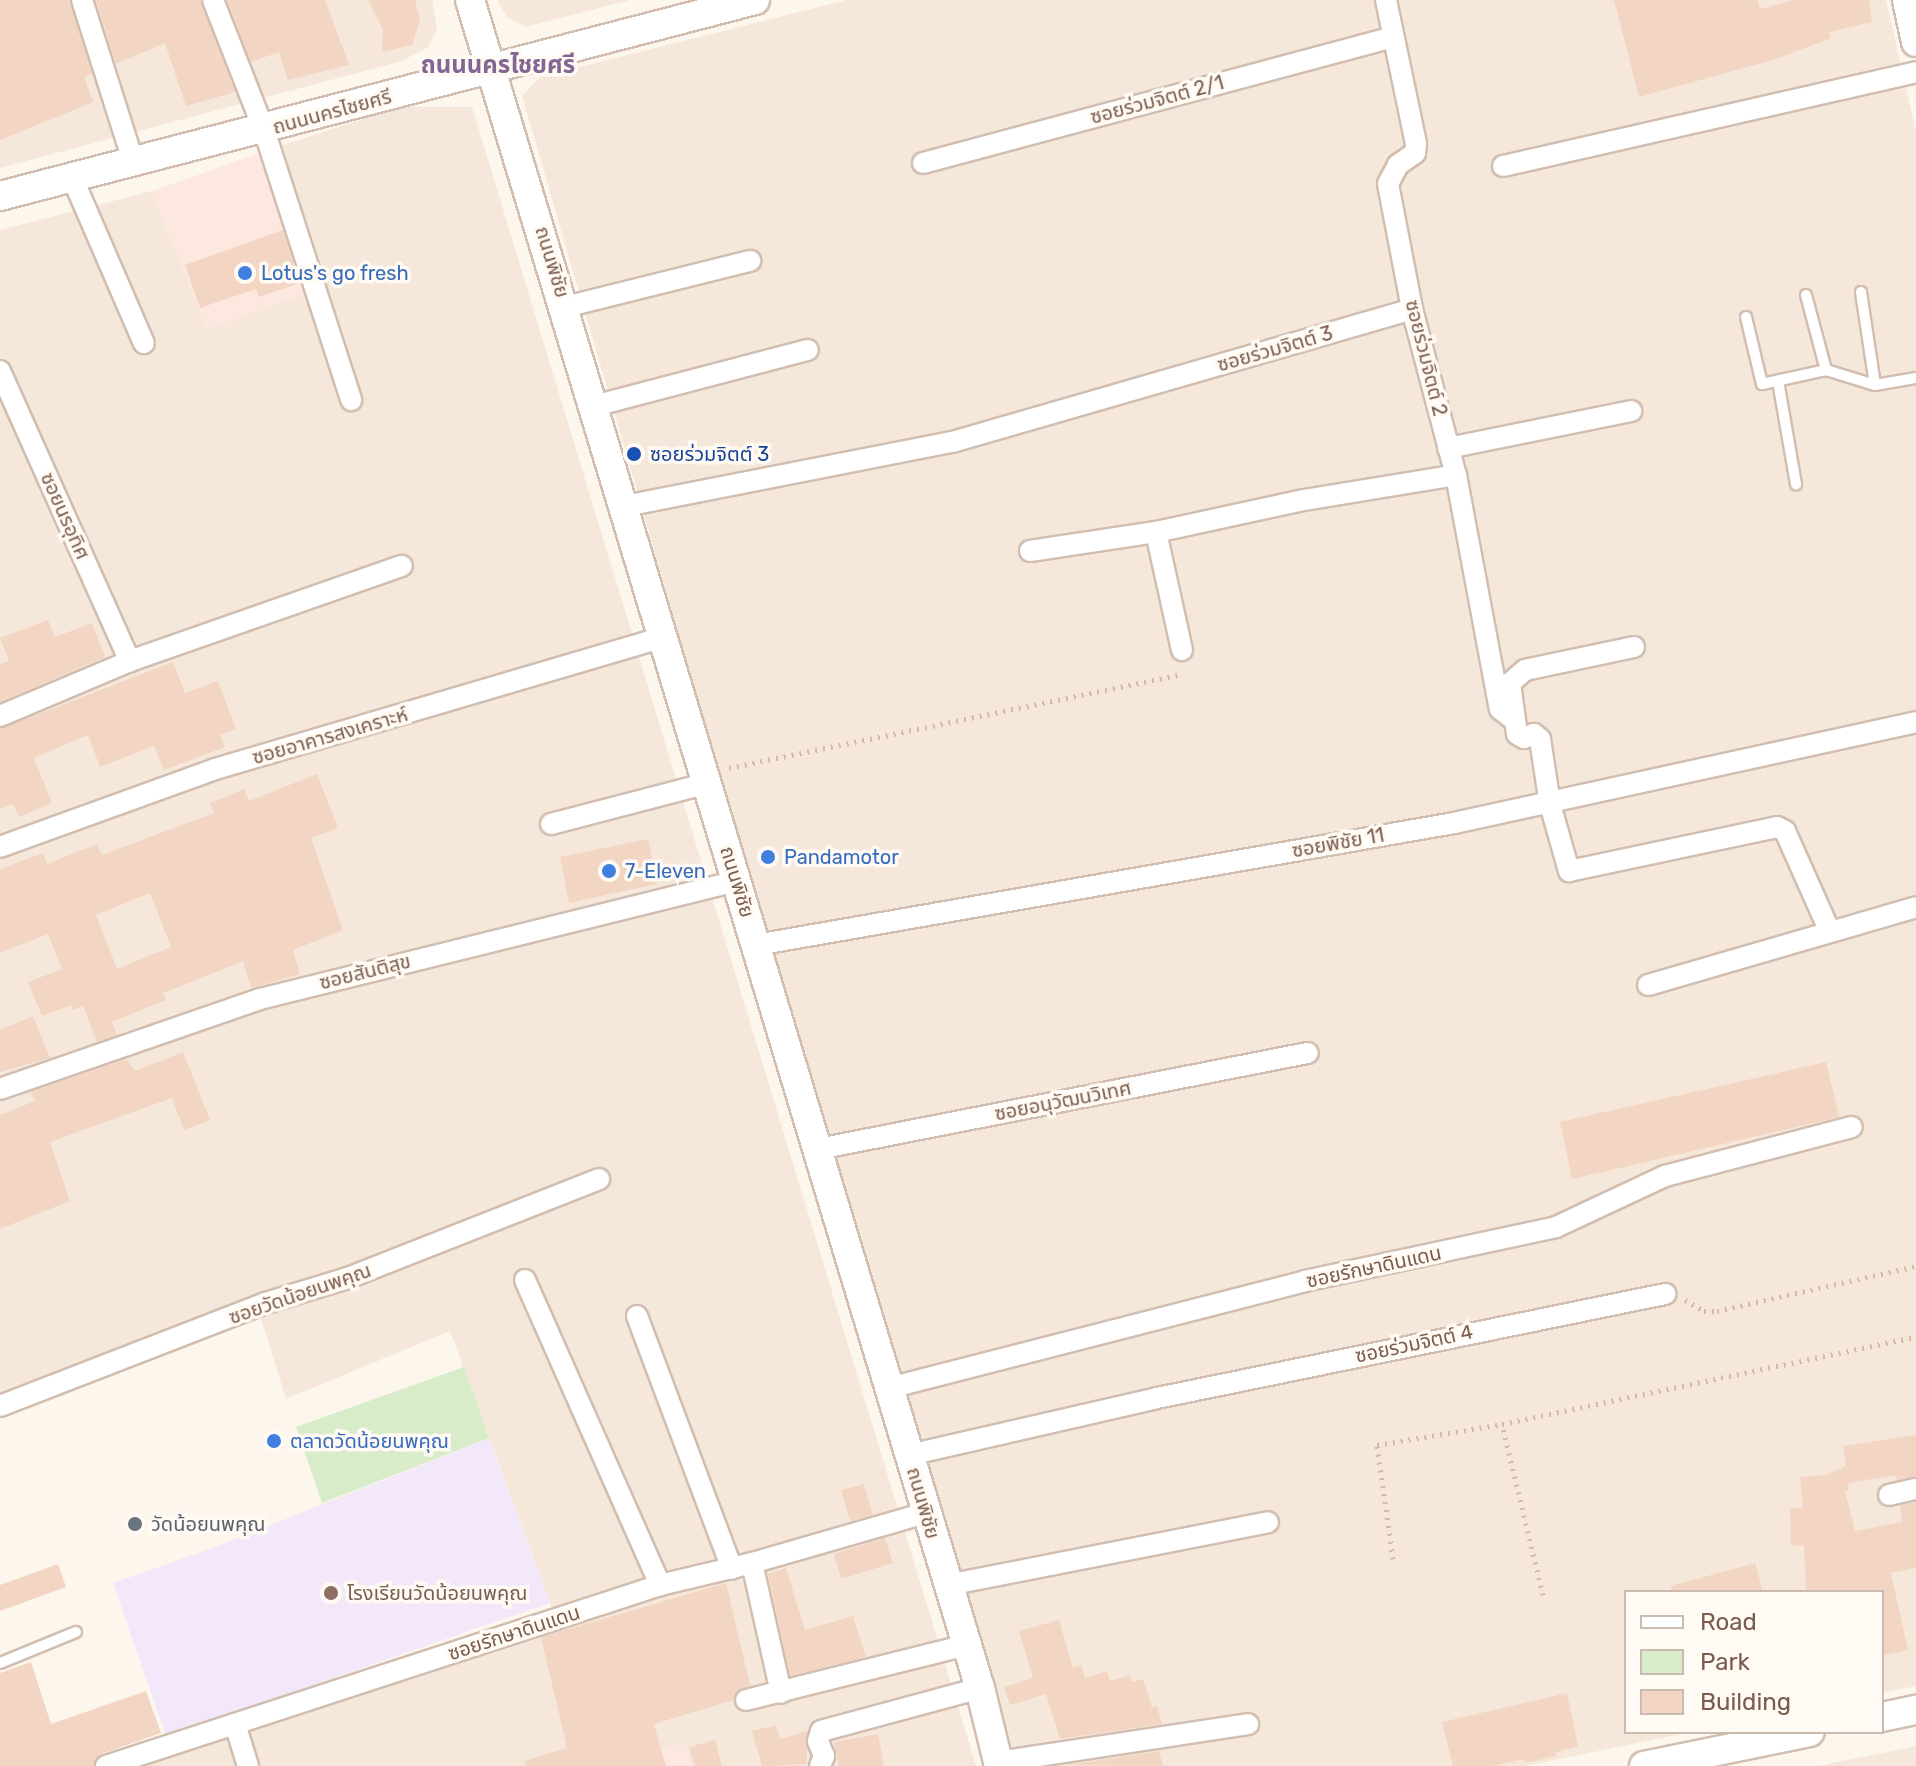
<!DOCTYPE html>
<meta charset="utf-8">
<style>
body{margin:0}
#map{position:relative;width:1916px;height:1766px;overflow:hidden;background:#fdf6ec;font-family:Rubik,"Noto Sans Thai",sans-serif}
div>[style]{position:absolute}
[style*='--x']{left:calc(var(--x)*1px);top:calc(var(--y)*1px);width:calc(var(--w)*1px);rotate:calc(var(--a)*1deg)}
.residential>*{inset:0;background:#f5e8da}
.commercial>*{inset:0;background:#fde8e0}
.education>*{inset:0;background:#f3e8fa}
.green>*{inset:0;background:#d8ecc9}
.building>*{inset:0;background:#f3d5c3}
.path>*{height:5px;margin-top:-2.5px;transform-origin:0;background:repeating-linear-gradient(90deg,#d9b8a5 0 2px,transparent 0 8px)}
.roads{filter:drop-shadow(2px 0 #d1beb0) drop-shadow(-2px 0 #d1beb0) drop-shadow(0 2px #d1beb0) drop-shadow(0 -2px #d1beb0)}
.lane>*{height:10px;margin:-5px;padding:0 5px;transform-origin:5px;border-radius:5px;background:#fff}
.street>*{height:20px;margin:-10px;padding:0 10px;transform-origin:10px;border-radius:10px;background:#fff}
.secondary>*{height:28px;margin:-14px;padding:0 14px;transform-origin:14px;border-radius:14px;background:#fff}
.dots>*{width:22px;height:22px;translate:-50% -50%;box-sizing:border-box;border:4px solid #fffaf3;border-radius:50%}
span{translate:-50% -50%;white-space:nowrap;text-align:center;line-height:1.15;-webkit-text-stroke:7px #fffaf3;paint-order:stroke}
.street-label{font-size:20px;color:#7a5c4d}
.shop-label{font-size:20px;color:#366cbe}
.left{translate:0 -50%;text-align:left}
.transit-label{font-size:20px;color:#164399}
.worship-label{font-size:20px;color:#5b616d}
.education-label{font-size:20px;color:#785e54}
.quarter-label{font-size:24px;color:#846695;font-weight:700}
.legend{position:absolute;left:1624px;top:1590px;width:260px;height:144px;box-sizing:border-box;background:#fffaf3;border:2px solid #cabbb1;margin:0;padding:10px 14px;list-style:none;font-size:24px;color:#7a5c4d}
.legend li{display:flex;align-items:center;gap:16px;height:40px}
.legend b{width:40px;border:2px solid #cabbb1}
</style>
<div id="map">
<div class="residential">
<i style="clip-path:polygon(0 0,432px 0,437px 29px,428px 47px,402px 61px,0 168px)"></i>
<i style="clip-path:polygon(497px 0,630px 0,525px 27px,507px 17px)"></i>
<i style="clip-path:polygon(846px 0,1886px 0,1916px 132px,1916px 1686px,1882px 1693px,1882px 1592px,1626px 1592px,1626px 1732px,1691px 1732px,1526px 1766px,1015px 1766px,787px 1006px,522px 96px,540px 77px)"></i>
<i style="clip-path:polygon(400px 107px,472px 107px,976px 1766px,692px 1766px,685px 1744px,612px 1766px,123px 1766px,556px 1619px,450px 1331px,286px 1399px,259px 1312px,0 1408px,0 230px,152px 191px,207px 328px,326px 287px,280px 146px)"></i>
<i style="clip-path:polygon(1916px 1746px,1916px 1766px,1818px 1766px)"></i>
</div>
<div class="commercial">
<i style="clip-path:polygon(280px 146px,326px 287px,207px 329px,152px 191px)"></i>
<i style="clip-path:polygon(686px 1744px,692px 1766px,613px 1766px)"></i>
</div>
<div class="education">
<i style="clip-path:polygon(489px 1438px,550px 1603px,166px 1736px,113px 1583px,218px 1546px)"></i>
</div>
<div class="green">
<i style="clip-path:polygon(464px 1367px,489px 1438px,322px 1503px,296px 1427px)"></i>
</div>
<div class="building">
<i style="clip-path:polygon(0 0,69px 0,92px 74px,84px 77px,93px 102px,0 140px)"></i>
<i style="clip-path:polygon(96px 0,200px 0,235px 92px,186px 106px,165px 43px,116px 64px)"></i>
<i style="clip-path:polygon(227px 0,325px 0,349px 65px,288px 80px,279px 52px,251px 62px)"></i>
<i style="clip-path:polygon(368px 0,415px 0,420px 20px,412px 45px,382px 52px,383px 30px)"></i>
<i style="clip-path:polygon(1614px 0,1757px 0,1760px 9px,1795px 0,1869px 0,1872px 22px,1829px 32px,1831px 38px,1776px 59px,1639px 97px)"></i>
<i style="clip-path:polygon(283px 230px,300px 283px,259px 297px,256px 289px,200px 308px,185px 265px)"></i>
<i style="clip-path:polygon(48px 620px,55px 637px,92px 623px,105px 657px,0 702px,0 664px,9px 661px,0 638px)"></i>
<i style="clip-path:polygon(173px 662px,185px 693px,218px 681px,236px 729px,220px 735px,225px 747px,164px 770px,154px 746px,100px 767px,88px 735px,34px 758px,52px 803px,19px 817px,13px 804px,0 809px,0 729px)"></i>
<i style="clip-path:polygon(evenodd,317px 774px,338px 828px,311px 838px,343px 930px,293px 950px,300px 974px,251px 988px,243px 961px,163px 993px,166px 1000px,112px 1022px,117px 1035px,97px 1042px,83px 1006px,73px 1010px,71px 1005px,42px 1016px,28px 982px,62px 969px,48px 934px,0 953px,0 869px,43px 853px,47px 864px,97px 844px,102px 855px,214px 813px,210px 803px,244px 789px,249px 801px,317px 774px,150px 893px,171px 947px,117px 969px,96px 915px,150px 893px)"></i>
<i style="clip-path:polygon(648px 839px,657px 884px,569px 903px,560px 857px)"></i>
<i style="clip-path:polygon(33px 1016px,50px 1058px,0 1072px,0 1030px)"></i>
<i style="clip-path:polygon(183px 1052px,210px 1120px,184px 1130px,172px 1098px,50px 1142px,70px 1201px,0 1229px,0 1115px,35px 1101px,31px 1092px,126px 1059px,135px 1071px)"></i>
<i style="clip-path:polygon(1826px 1062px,1839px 1117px,1572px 1179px,1560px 1122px)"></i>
<i style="clip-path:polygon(1916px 1435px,1916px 1476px,1897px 1480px,1896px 1475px,1848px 1483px,1849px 1490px,1845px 1491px,1855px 1531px,1902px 1522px,1900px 1506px,1916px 1502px,1916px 1568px,1891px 1573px,1908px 1650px,1882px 1656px,1882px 1592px,1806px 1592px,1804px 1545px,1791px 1546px,1790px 1508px,1803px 1508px,1800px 1477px,1826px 1475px,1846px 1466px,1843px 1446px)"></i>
<i style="clip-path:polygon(864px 1484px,873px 1515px,850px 1521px,841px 1490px)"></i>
<i style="clip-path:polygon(885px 1538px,893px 1563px,841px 1579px,834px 1554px)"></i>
<i style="clip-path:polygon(1755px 1563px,1763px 1592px,1672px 1592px,1671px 1586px)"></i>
<i style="clip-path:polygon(58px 1564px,66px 1587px,0 1611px,0 1585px)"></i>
<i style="clip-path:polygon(786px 1568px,805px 1630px,853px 1616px,866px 1657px,790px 1676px,768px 1574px)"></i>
<i style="clip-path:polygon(726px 1583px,750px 1685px,738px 1690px,733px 1700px,654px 1724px,666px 1766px,526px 1766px,525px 1761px,567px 1748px,541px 1637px)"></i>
<i style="clip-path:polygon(1059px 1620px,1073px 1668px,1081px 1665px,1085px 1678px,1107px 1671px,1110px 1681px,1130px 1675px,1132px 1682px,1143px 1679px,1152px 1708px,1157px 1706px,1162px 1724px,1060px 1739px,1046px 1694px,1010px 1705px,1004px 1687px,1033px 1678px,1019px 1631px)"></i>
<i style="clip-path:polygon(31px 1662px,51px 1724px,146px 1691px,161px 1733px,101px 1754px,93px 1766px,0 1766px,0 1673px)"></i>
<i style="clip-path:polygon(1567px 1693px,1578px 1746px,1556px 1752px,1556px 1756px,1525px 1763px,1524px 1759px,1494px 1766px,1453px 1766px,1442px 1722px)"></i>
<i style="clip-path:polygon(776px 1725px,780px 1739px,807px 1731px,807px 1764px,762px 1766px,752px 1731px)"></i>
<i style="clip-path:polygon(878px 1734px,884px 1766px,839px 1766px,834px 1742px)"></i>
<i style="clip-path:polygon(715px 1740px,722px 1766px,695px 1766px,689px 1747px)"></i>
<i style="clip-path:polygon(1159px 1751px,1163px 1766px,1067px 1765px)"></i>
</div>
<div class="path">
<i style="--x:729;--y:768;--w:462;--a:-11.7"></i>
<i style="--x:1685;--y:1300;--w:22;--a:30"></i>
<i style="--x:1704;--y:1311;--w:13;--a:0"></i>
<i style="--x:1717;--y:1311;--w:204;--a:-12.7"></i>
<i style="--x:1393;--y:1559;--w:115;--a:-98"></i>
<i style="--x:1377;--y:1445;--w:127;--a:-9.5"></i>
<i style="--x:1543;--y:1595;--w:176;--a:-103.5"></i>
<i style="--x:1502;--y:1424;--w:423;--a:-11.9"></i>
</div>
<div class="roads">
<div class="lane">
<i style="--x:1861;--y:292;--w:94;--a:81.4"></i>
<i style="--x:1806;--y:295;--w:78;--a:75.1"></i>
<i style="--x:1746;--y:317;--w:69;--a:76.6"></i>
<i style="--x:1762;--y:384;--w:66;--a:-12.3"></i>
<i style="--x:1826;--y:370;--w:51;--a:17"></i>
<i style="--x:1875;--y:385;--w:42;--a:-9.7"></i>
<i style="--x:1778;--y:381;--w:105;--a:80.1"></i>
<i style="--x:0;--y:1663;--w:82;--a:-22.2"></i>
</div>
<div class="street">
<i style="--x:82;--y:0;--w:169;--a:72.4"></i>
<i style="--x:213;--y:0;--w:140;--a:68.6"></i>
<i style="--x:264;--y:130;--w:284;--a:72.1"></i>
<i style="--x:1386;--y:0;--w:147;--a:78.2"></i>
<i style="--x:1416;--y:144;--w:9;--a:96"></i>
<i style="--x:1415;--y:153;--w:21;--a:145"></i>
<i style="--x:1398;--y:165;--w:21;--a:118"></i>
<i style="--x:1388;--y:184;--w:127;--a:79.1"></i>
<i style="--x:1412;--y:309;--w:172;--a:75.2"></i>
<i style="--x:1456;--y:475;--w:238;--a:79.4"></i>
<i style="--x:1500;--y:709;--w:18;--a:38"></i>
<i style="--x:923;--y:163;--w:486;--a:-15"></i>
<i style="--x:1503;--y:166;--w:424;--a:-12.8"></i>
<i style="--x:72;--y:177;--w:181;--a:66.6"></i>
<i style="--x:565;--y:307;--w:191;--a:-14"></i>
<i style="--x:0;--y:371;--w:318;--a:65.9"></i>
<i style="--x:594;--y:406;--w:221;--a:-14.7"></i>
<i style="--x:1448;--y:448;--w:187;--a:-11.4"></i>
<i style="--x:625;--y:506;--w:333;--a:-11.1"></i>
<i style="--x:952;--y:442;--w:479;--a:-16.1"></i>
<i style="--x:1156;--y:532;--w:121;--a:77.6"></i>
<i style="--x:1030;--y:551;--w:127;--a:-8.6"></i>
<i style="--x:1156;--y:532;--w:151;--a:-12.2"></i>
<i style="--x:1304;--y:500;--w:154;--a:-9.3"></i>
<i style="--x:1634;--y:647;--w:111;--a:168.1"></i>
<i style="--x:1525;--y:670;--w:20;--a:139"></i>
<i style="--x:1510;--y:683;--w:51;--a:82.2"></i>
<i style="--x:1517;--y:734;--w:8;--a:30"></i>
<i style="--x:1524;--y:738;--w:11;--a:-22"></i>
<i style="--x:1534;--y:734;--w:8;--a:40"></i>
<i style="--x:1540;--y:739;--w:66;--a:81.3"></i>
<i style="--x:1550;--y:804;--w:70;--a:74.2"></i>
<i style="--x:1569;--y:871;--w:213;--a:-11.9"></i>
<i style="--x:1777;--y:827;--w:9;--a:27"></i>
<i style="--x:1785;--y:831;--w:108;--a:66"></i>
<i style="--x:0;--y:716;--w:141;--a:-22.9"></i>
<i style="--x:130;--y:661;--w:288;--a:-19.3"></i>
<i style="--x:551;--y:824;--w:162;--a:-14.6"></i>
<i style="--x:0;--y:847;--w:229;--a:-19.9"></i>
<i style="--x:215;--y:769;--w:468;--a:-16.4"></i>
<i style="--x:756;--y:945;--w:709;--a:-9.91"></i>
<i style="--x:1454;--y:823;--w:473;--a:-12.3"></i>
<i style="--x:1648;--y:985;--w:279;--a:-16.2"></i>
<i style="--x:0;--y:1089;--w:275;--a:-19.1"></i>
<i style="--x:260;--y:999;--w:491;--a:-13.9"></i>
<i style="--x:818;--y:1149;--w:499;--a:-11.1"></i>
<i style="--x:525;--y:1280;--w:334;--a:66.1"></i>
<i style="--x:637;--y:1316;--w:270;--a:69.4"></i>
<i style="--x:889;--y:1388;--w:430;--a:-14.4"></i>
<i style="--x:1305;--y:1281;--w:257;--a:-12.1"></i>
<i style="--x:1556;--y:1227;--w:120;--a:-25.1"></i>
<i style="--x:1665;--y:1176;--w:193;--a:-14.7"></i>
<i style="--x:0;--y:1406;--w:285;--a:-21.2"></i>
<i style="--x:266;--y:1303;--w:86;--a:-17"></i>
<i style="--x:348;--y:1278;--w:270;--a:-21.5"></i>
<i style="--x:909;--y:1455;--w:254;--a:-12.9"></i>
<i style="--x:1157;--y:1398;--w:519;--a:-11.57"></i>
<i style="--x:1889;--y:1495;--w:28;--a:-13"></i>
<i style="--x:752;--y:1563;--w:133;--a:77.4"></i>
<i style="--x:948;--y:1585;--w:326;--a:-11.1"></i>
<i style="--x:746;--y:1700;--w:228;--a:-14"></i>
<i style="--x:235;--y:1724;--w:44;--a:72.8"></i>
<i style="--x:998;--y:1762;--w:253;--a:-8.6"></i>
<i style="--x:106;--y:1766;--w:583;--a:-18.09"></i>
<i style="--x:660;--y:1585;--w:95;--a:-13.4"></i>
<i style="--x:752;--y:1563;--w:180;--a:-16.1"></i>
<i style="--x:820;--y:1766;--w:11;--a:-68"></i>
<i style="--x:824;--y:1756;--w:16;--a:-112"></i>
<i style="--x:818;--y:1741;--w:10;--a:-73"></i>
<i style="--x:821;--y:1731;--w:165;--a:-15.1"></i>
</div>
<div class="secondary">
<i style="--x:470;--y:0;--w:1763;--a:73.19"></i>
<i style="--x:980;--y:1688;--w:80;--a:76.3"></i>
<i style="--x:1907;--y:0;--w:43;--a:77.9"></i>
<i style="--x:0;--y:196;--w:780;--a:-14.55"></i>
<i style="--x:1882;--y:1717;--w:35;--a:-12"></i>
<i style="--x:1644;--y:1766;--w:169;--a:-11.6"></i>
</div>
</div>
<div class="dots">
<i style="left:245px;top:273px;background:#3f7fe0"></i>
<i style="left:634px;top:454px;background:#1a4fb4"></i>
<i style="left:768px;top:857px;background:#3f7fe0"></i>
<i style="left:609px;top:871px;background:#3f7fe0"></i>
<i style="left:274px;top:1441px;background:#3f7fe0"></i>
<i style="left:135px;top:1524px;background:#6b7280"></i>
<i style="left:331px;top:1593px;background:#8d6e63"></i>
</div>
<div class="street-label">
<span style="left:1157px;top:100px;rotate:-15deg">ซอยร่วมจิตต์ 2/1</span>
<span style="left:332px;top:112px;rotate:-15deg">ถนนนครไชยศรี</span>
<span style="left:552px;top:262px;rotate:73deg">ถนนพิชัย</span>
<span style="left:1275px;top:349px;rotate:-16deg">ซอยร่วมจิตต์ 3</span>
<span style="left:1426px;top:358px;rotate:76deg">ซอยร่วมจิตต์ 2</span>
<span style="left:65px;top:516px;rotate:66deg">ซอยนรอุทิศ</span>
<span style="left:330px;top:736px;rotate:-16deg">ซอยอาคารสงเคราะห์</span>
<span style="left:1338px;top:843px;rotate:-10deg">ซอยพิชัย 11</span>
<span style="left:737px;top:882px;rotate:73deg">ถนนพิชัย</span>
<span style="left:365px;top:972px;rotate:-14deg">ซอยสันติสุข</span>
<span style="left:1063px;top:1101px;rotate:-11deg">ซอยอนุวัฒนวิเทศ</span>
<span style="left:1374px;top:1267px;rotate:-12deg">ซอยรักษาดินแดน</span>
<span style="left:300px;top:1294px;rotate:-19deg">ซอยวัดน้อยนพคุณ</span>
<span style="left:1414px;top:1344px;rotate:-12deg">ซอยร่วมจิตต์ 4</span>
<span style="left:923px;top:1503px;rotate:74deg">ถนนพิชัย</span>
<span style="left:514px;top:1633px;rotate:-18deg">ซอยรักษาดินแดน</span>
</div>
<div class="shop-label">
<span class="left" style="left:261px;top:273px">Lotus's go fresh</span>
<span class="left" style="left:784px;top:857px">Pandamotor</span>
<span class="left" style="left:625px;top:871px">7-Eleven</span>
<span class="left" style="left:290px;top:1441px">ตลาดวัดน้อยนพคุณ</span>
</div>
<div class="transit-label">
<span class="left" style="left:650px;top:454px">ซอยร่วมจิตต์ 3</span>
</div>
<div class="worship-label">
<span class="left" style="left:151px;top:1524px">วัดน้อยนพคุณ</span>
</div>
<div class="education-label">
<span class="left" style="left:347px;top:1593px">โรงเรียนวัดน้อยนพคุณ</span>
</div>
<div class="quarter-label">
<span style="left:498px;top:66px">ถนนนครไชยศรี</span>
</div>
<ul class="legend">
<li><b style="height:10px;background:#fff"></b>Road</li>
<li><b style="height:22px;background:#d8ecc9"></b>Park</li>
<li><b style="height:22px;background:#f3d5c3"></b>Building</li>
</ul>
</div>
